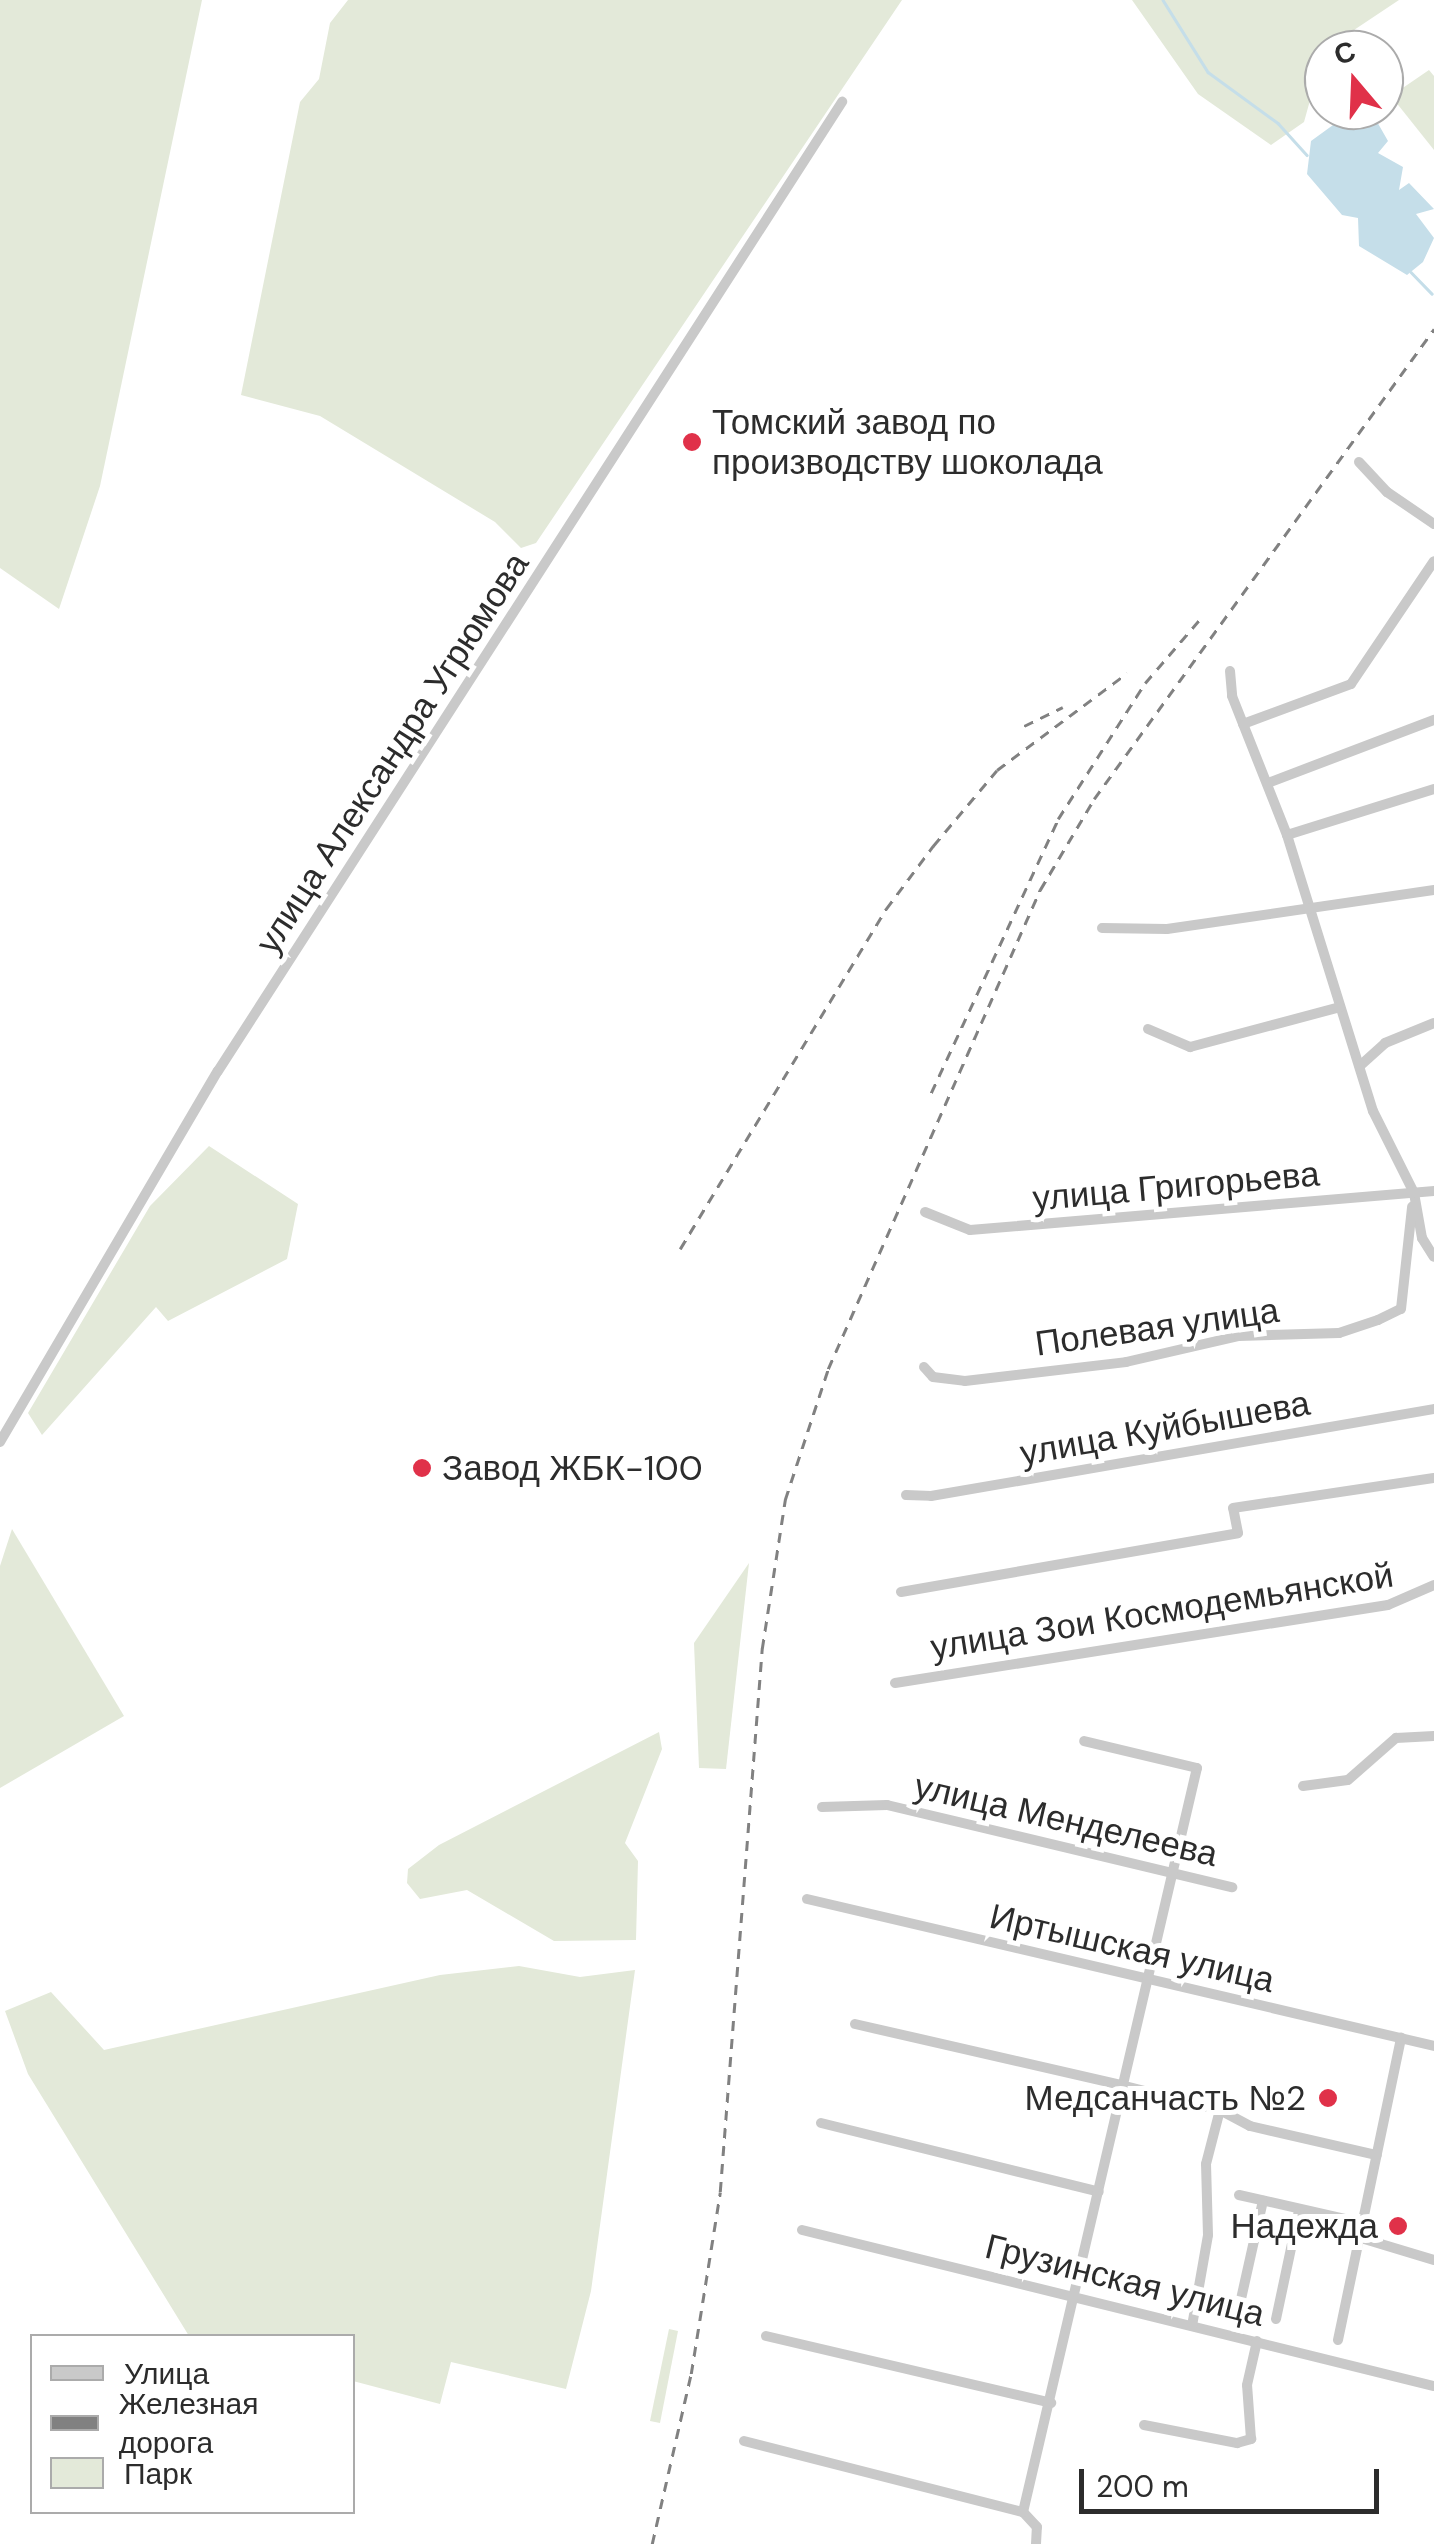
<!DOCTYPE html>
<meta charset="utf-8">
<style>
body{margin:0}
#map{position:relative;width:1434px;height:2544px;overflow:hidden;background:#fff;font-family:"DM Sans",sans-serif}
div>[style]{position:absolute}
[style*='--x']{left:calc(var(--x)*1px);top:calc(var(--y)*1px);width:calc(var(--w)*1px);rotate:calc(var(--a)*1deg)}
.green>*{inset:0;background:#e3e9d9}
.water>*{inset:0;background:#c5dee9}
.stream>*{height:2.5px;margin:-1.25px;padding:0 1.25px;transform-origin:1.25px;border-radius:1.25px;background:#c5dee9}
.minor>*{height:10px;margin:-5px;padding:0 5px;transform-origin:5px;border-radius:5px;background:#c9c9c9}
.rail>*{height:2.5px;margin-top:-1.25px;transform-origin:0;background:repeating-linear-gradient(90deg,#818181 0 10px,transparent 0 18px)}
.dots>*{width:28px;height:28px;translate:-50% -50%;box-sizing:border-box;border:5px solid #fff;border-radius:50%}
span{translate:-50% -50%;white-space:nowrap;text-align:center;line-height:1.15;-webkit-text-stroke:10px #fff;paint-order:stroke}
.poi-label{font-size:35px;color:#2c2c2c}
.left{translate:0 -50%;text-align:left}
.right{translate:-100% -50%;text-align:right}
.street-label{font-size:35px;color:#2c2c2c}
.legend{position:absolute;left:30px;top:2334px;width:325px;height:180px;box-sizing:border-box;background:#fff;border:2px solid #ababab;margin:0;padding:12px 18px;list-style:none;font-size:30px;color:#2c2c2c}
.legend li{display:flex;align-items:center;gap:20px;height:50px}
.legend b{width:50px;border:2px solid #ababab}
.north{position:absolute;left:1304px;top:30px;width:100px;height:100px;box-sizing:border-box;background:#fff;border:2px solid #ababab;border-radius:50%;rotate:341deg;font-size:28px;font-weight:700;line-height:40px;text-align:center;color:#2c2c2c}
.north::after{content:'';display:block;margin:auto;width:35px;height:45px;background:#e03149;clip-path:polygon(50% 0,100% 100%,50% 72%,0 100%)}
.scale{position:absolute;left:1079px;top:2469px;width:300px;height:45px;box-sizing:border-box;border:5px solid #2c2c2c;border-top:0;padding-left:12px;font-size:30px;line-height:35px;white-space:nowrap;color:#2c2c2c;-webkit-text-stroke:8px #fff;paint-order:stroke}
</style>
<div id="map">
<div class="green">
<i style="clip-path:polygon(0 0,202px 0,100px 486px,59px 609px,0 568px)"></i>
<i style="clip-path:polygon(348px 0,902px 0,536px 543px,521px 548px,495px 522px,320px 416px,241px 395px,300px 102px,319px 79px,330px 23px)"></i>
<i style="clip-path:polygon(1132px 0,1399px 0,1324px 50px,1304px 122px,1271px 145px,1198px 94px)"></i>
<i style="clip-path:polygon(1429px 70px,1434px 76px,1434px 150px,1391px 96px)"></i>
<i style="clip-path:polygon(209px 1146px,298px 1204px,287px 1259px,168px 1321px,156px 1307px,42px 1435px,28px 1413px,150px 1206px)"></i>
<i style="clip-path:polygon(12px 1529px,124px 1716px,0 1788px,0 1566px)"></i>
<i style="clip-path:polygon(749px 1563px,726px 1769px,699px 1768px,694px 1643px)"></i>
<i style="clip-path:polygon(659px 1732px,662px 1749px,625px 1843px,638px 1861px,636px 1940px,554px 1941px,467px 1890px,420px 1899px,407px 1883px,408px 1869px,439px 1845px)"></i>
<i style="clip-path:polygon(519px 1966px,580px 1977px,635px 1970px,591px 2291px,566px 2389px,451px 2362px,440px 2404px,353px 2381px,352px 2336px,189px 2336px,28px 2074px,5px 2011px,51px 1992px,104px 2050px,440px 1975px)"></i>
<i style="clip-path:polygon(669px 2329px,678px 2331px,660px 2423px,650px 2421px)"></i>
</div>
<div class="water">
<i style="clip-path:polygon(1351px 112px,1372px 113px,1388px 141px,1378px 153px,1403px 167px,1399px 190px,1409px 183px,1434px 209px,1416px 214px,1434px 238px,1423px 262px,1407px 275px,1359px 246px,1358px 218px,1342px 215px,1307px 174px,1311px 141px)"></i>
</div>
<div class="stream">
<i style="--x:1163;--y:0;--w:85;--a:58"></i>
<i style="--x:1208;--y:72;--w:87;--a:36.1"></i>
<i style="--x:1278;--y:123;--w:43;--a:47.8"></i>
<i style="--x:1411;--y:272;--w:30;--a:46"></i>
</div>
<div class="minor">
<i style="--x:1359;--y:462;--w:41;--a:47"></i>
<i style="--x:1387;--y:492;--w:57;--a:34.2"></i>
<i style="--x:1230;--y:671;--w:25;--a:85"></i>
<i style="--x:1232;--y:696;--w:149;--a:68.4"></i>
<i style="--x:1287;--y:835;--w:289;--a:72.7"></i>
<i style="--x:1373;--y:1111;--w:92;--a:63.4"></i>
<i style="--x:1414;--y:1193;--w:46;--a:79.9"></i>
<i style="--x:1422;--y:1238;--w:22;--a:58"></i>
<i style="--x:1243;--y:724;--w:115;--a:-20.3"></i>
<i style="--x:1351;--y:684;--w:148;--a:-56"></i>
<i style="--x:1268;--y:783;--w:178;--a:-20.8"></i>
<i style="--x:1287;--y:835;--w:154;--a:-17.4"></i>
<i style="--x:1102;--y:928;--w:65;--a:0.9"></i>
<i style="--x:1167;--y:929;--w:270;--a:-8.3"></i>
<i style="--x:1148;--y:1029;--w:46;--a:23.2"></i>
<i style="--x:1190;--y:1047;--w:155;--a:-14.9"></i>
<i style="--x:1362;--y:1064;--w:31;--a:-42"></i>
<i style="--x:1385;--y:1043;--w:53;--a:-22.2"></i>
<i style="--x:925;--y:1212;--w:48;--a:21.8"></i>
<i style="--x:970;--y:1230;--w:466;--a:-4.8"></i>
<i style="--x:924;--y:1367;--w:13;--a:48"></i>
<i style="--x:933;--y:1377;--w:32;--a:7"></i>
<i style="--x:965;--y:1381;--w:162;--a:-6.7"></i>
<i style="--x:1126;--y:1362;--w:116;--a:-13"></i>
<i style="--x:1239;--y:1336;--w:100;--a:-1.7"></i>
<i style="--x:1339;--y:1333;--w:41;--a:-18.4"></i>
<i style="--x:1378;--y:1320;--w:25;--a:-26"></i>
<i style="--x:1401;--y:1309;--w:103;--a:-83.8"></i>
<i style="--x:0;--y:1442;--w:430;--a:-59.6"></i>
<i style="--x:218;--y:1071;--w:1153;--a:-57.22"></i>
<i style="--x:906;--y:1495;--w:25;--a:2"></i>
<i style="--x:931;--y:1496;--w:510;--a:-9.81"></i>
<i style="--x:901;--y:1592;--w:342;--a:-9.9"></i>
<i style="--x:1238;--y:1533;--w:25;--a:-101"></i>
<i style="--x:1233;--y:1508;--w:203;--a:-8.5"></i>
<i style="--x:895;--y:1683;--w:499;--a:-9"></i>
<i style="--x:1388;--y:1605;--w:50;--a:-23.5"></i>
<i style="--x:1303;--y:1786;--w:45;--a:-7.6"></i>
<i style="--x:1348;--y:1780;--w:64;--a:-41.2"></i>
<i style="--x:1396;--y:1738;--w:38;--a:-3"></i>
<i style="--x:822;--y:1807;--w:65;--a:-1.8"></i>
<i style="--x:887;--y:1805;--w:355;--a:13.4"></i>
<i style="--x:807;--y:1899;--w:644;--a:13.19"></i>
<i style="--x:855;--y:2024;--w:277;--a:12.9"></i>
<i style="--x:1125;--y:2086;--w:98;--a:14.2"></i>
<i style="--x:1220;--y:2110;--w:34;--a:28"></i>
<i style="--x:1250;--y:2126;--w:130;--a:12.9"></i>
<i style="--x:821;--y:2123;--w:286;--a:13.9"></i>
<i style="--x:1239;--y:2195;--w:114;--a:12.7"></i>
<i style="--x:1350;--y:2220;--w:21;--a:59"></i>
<i style="--x:1361;--y:2238;--w:76;--a:16.8"></i>
<i style="--x:802;--y:2230;--w:651;--a:13.87"></i>
<i style="--x:1239;--y:2308;--w:110;--a:-77.4"></i>
<i style="--x:1276;--y:2319;--w:110;--a:-78"></i>
<i style="--x:1192;--y:2326;--w:92;--a:-80"></i>
<i style="--x:1208;--y:2235;--w:71;--a:-91.6"></i>
<i style="--x:1206;--y:2164;--w:56;--a:-75.5"></i>
<i style="--x:766;--y:2336;--w:293;--a:13.2"></i>
<i style="--x:1338;--y:2340;--w:309;--a:-78.2"></i>
<i style="--x:1144;--y:2425;--w:95;--a:11"></i>
<i style="--x:1237;--y:2443;--w:15;--a:-16"></i>
<i style="--x:1251;--y:2439;--w:54;--a:-94.2"></i>
<i style="--x:1247;--y:2385;--w:45;--a:-77.2"></i>
<i style="--x:744;--y:2441;--w:288;--a:14.3"></i>
<i style="--x:1036;--y:2544;--w:17;--a:-87"></i>
<i style="--x:1037;--y:2527;--w:21;--a:-133"></i>
<i style="--x:1023;--y:2512;--w:764;--a:-76.84"></i>
<i style="--x:1197;--y:1768;--w:116;--a:-166.6"></i>
</div>
<div class="rail">
<i style="--x:1024;--y:726;--w:43;--a:-26"></i>
<i style="--x:931;--y:1093;--w:302;--a:-65.1"></i>
<i style="--x:1058;--y:819;--w:161;--a:-57.4"></i>
<i style="--x:1145;--y:683;--w:84;--a:-49.3"></i>
<i style="--x:680;--y:1249;--w:398;--a:-58.8"></i>
<i style="--x:886;--y:909;--w:79;--a:-53.3"></i>
<i style="--x:933;--y:846;--w:99;--a:-49.9"></i>
<i style="--x:997;--y:770;--w:162;--a:-36.7"></i>
<i style="--x:652;--y:2544;--w:174;--a:-77.1"></i>
<i style="--x:691;--y:2374;--w:184;--a:-80.9"></i>
<i style="--x:720;--y:2192;--w:545;--a:-85.58"></i>
<i style="--x:762;--y:1649;--w:151;--a:-81.2"></i>
<i style="--x:785;--y:1500;--w:138;--a:-71.8"></i>
<i style="--x:828;--y:1369;--w:524;--a:-66.13"></i>
<i style="--x:1040;--y:890;--w:106;--a:-59.3"></i>
<i style="--x:1094;--y:799;--w:580;--a:-54.12"></i>
</div>
<div class="dots">
<i style="left:692px;top:442px;background:#e03149"></i>
<i style="left:422px;top:1468px;background:#e03149"></i>
<i style="left:1328px;top:2098px;background:#e03149"></i>
<i style="left:1398px;top:2226px;background:#e03149"></i>
</div>
<div class="poi-label">
<span class="left" style="left:712px;top:442px">Томский завод по<br>производству шоколада</span>
<span class="left" style="left:442px;top:1468px">Завод ЖБК-100</span>
<span class="right" style="left:1306px;top:2098px">Медсанчасть №2</span>
<span class="right" style="left:1378px;top:2226px">Надежда</span>
</div>
<div class="street-label">
<span style="left:392px;top:753px;rotate:-57deg">улица Александра Угрюмова</span>
<span style="left:1176px;top:1186px;rotate:-5deg">улица Григорьева</span>
<span style="left:1157px;top:1327px;rotate:-8deg">Полевая улица</span>
<span style="left:1165px;top:1428px;rotate:-10deg">улица Куйбышева</span>
<span style="left:1162px;top:1611px;rotate:-9deg">улица Зои Космодемьянской</span>
<span style="left:1066px;top:1820px;rotate:13deg">улица Менделеева</span>
<span style="left:1132px;top:1948px;rotate:13deg">Иртышская улица</span>
<span style="left:1125px;top:2280px;rotate:14deg">Грузинская улица</span>
</div>
<ul class="legend">
<li><b style="height:12px;background:#c9c9c9"></b>Улица</li>
<li><b style="height:12px;background:#818181"></b>Железная дорога</li>
<li><b style="height:28px;background:#e3e9d9"></b>Парк</li>
</ul>
<div class="north">С</div>
<div class="scale">200 m</div>
</div>
